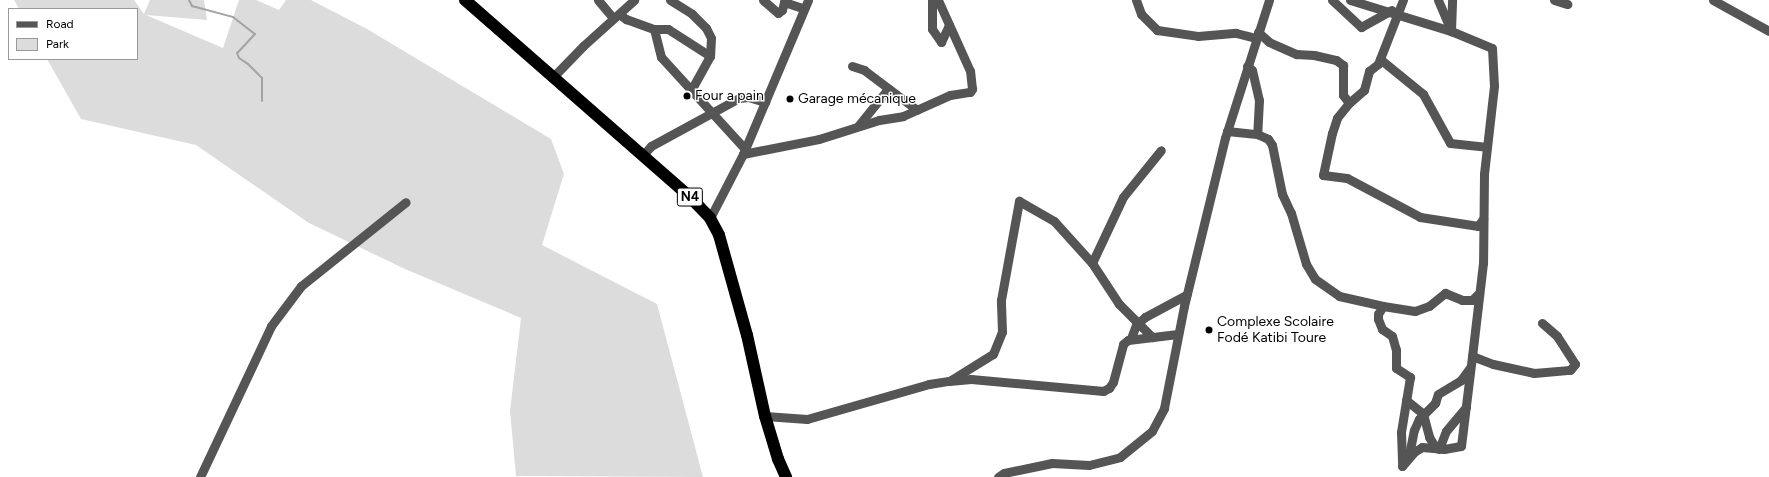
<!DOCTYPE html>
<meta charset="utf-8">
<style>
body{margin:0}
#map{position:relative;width:1769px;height:477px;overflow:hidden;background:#fff;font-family:Figtree,sans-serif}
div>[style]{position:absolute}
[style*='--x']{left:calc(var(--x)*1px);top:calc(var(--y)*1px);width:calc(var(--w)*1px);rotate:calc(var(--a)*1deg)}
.green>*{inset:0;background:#dcdcdc}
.stream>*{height:2px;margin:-1px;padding:0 1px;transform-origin:1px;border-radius:1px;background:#a3a3a3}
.minor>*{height:9px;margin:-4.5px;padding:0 4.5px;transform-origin:4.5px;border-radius:4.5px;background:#555}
.highway>*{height:12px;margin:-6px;padding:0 6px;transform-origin:6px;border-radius:6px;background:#000}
.dots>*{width:11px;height:11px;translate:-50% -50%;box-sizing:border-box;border:2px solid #fff;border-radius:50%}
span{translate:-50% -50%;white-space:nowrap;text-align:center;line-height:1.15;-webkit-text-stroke:3px #fff;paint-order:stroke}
.shield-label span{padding:1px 3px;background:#fff;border:1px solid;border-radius:3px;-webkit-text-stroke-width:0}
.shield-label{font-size:13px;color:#000;font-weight:700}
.poi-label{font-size:14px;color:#000}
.left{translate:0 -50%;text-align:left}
.legend{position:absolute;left:8px;top:8px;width:130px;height:52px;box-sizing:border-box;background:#fff;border:1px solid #999;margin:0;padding:5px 7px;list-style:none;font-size:12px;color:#000}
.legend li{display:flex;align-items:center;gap:8px;height:20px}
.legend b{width:20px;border:1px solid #999}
</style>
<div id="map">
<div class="green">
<i style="clip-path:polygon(14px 0,134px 0,144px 14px,150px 0,204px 0,207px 20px,146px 15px,223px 48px,239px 0,256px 0,279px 10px,286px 0,311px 0,367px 29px,551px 139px,564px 174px,542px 245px,657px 304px,703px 477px,516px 476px,510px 411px,521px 318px,405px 269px,309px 223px,196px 145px,81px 119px,47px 59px,137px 59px,137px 9px,19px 9px)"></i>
</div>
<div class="stream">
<i style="--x:189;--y:0;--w:7;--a:63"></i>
<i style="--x:192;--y:6;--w:42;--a:15"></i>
<i style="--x:233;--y:17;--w:28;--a:38"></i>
<i style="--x:255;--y:34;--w:26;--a:133"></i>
<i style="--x:237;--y:53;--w:5;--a:68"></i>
<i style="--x:239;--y:58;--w:11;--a:34"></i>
<i style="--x:248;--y:64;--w:20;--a:45"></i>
<i style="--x:262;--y:78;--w:23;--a:90"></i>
</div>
<div class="minor">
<i style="--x:598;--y:0;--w:23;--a:50"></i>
<i style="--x:670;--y:0;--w:26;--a:32"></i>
<i style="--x:692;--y:14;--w:20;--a:45"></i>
<i style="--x:706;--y:28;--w:11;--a:63"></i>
<i style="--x:711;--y:38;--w:18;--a:93"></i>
<i style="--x:710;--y:56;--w:38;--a:119"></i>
<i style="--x:763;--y:0;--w:20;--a:41"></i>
<i style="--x:778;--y:13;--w:5;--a:-37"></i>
<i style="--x:782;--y:10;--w:8;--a:-76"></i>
<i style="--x:784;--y:2;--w:20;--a:18"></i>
<i style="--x:932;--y:0;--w:29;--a:90"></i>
<i style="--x:932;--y:29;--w:16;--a:55"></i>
<i style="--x:941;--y:42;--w:19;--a:-65"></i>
<i style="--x:1136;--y:0;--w:15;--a:70"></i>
<i style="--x:1141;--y:14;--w:23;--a:45"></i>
<i style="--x:1157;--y:30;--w:41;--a:8.3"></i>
<i style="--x:1198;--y:36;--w:38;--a:-5"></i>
<i style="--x:1236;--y:33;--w:21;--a:14"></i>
<i style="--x:1332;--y:0;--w:40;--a:43"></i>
<i style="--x:1361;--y:27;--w:35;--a:-29"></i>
<i style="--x:1350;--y:0;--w:106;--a:17.1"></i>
<i style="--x:1451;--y:31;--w:44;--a:22.5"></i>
<i style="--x:1492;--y:48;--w:38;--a:87"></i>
<i style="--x:1494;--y:86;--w:89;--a:96.5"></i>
<i style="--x:1484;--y:174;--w:89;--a:90.6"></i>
<i style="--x:1483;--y:263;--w:94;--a:96.7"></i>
<i style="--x:1472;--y:356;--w:22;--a:21"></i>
<i style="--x:1493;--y:364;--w:42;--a:12.4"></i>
<i style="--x:1534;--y:373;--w:36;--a:-5"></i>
<i style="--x:1570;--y:370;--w:8;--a:-50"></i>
<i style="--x:1575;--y:364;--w:33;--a:-123"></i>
<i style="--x:1557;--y:336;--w:20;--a:-139"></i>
<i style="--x:1438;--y:0;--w:34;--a:67"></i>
<i style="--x:1451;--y:31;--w:31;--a:-88"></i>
<i style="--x:1554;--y:0;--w:14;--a:17"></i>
<i style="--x:1713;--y:0;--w:64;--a:29"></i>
<i style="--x:619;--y:14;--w:9;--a:36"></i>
<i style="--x:626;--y:19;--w:30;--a:20"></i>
<i style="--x:654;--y:29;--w:14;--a:0"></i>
<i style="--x:668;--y:29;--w:50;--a:32.7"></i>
<i style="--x:654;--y:29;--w:29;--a:76"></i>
<i style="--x:661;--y:57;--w:125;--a:47.6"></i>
<i style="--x:1258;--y:32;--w:15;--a:42"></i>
<i style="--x:1269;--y:42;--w:30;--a:24"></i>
<i style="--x:1296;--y:54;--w:18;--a:3"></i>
<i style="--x:1314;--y:55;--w:23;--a:13"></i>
<i style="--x:1336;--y:60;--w:9;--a:36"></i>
<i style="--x:1343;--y:65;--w:30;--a:90"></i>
<i style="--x:1343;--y:95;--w:10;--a:53"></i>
<i style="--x:1349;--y:103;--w:20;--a:-41"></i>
<i style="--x:1364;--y:90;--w:20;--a:-75"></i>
<i style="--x:1369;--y:71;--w:11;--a:-38"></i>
<i style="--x:1378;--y:64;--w:69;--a:-68.7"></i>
<i style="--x:1380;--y:59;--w:55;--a:39.1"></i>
<i style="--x:1423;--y:94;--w:56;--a:61.1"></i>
<i style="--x:1450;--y:143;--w:37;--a:6"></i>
<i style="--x:852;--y:66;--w:13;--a:18"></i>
<i style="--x:864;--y:70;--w:66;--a:37"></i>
<i style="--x:1247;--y:66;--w:6;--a:39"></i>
<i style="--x:1252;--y:70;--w:31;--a:77"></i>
<i style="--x:1259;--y:100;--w:34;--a:93"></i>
<i style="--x:553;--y:77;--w:43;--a:-45.9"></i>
<i style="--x:583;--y:46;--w:69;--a:-42"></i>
<i style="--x:1349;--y:103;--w:19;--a:129"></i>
<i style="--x:1337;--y:118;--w:16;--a:108"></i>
<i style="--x:1332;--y:133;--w:43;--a:102.1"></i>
<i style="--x:1323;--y:175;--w:24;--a:7"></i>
<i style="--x:1347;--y:178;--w:83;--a:28.1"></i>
<i style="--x:1420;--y:217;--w:59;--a:8.8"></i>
<i style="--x:1478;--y:226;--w:9;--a:-54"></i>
<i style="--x:858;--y:126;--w:48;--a:-51"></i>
<i style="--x:1227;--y:131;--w:30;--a:6"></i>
<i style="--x:1257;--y:134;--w:12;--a:24"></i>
<i style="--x:1268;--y:139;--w:7;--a:56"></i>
<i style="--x:1272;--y:145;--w:50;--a:78.5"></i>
<i style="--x:1282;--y:194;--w:21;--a:65"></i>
<i style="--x:1291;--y:213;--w:53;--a:73.6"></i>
<i style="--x:1306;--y:264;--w:17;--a:59"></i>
<i style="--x:1315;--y:279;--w:29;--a:35"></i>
<i style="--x:1339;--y:296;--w:45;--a:12.8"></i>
<i style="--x:1383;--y:306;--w:9;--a:122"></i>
<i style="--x:1378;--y:314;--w:5;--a:90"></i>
<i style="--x:1378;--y:319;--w:11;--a:68"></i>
<i style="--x:1382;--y:329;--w:12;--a:35"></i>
<i style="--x:1392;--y:336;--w:15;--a:74"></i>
<i style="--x:1396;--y:350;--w:18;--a:90"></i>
<i style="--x:1396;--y:368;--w:17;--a:33"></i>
<i style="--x:1410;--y:377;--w:56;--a:99.3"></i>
<i style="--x:1401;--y:432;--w:34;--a:88"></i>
<i style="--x:1402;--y:466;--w:18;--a:-49"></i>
<i style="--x:1414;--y:452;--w:9;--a:-32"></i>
<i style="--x:1422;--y:447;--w:22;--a:5"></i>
<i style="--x:1444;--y:449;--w:17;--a:-10"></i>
<i style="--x:1461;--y:446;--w:91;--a:-83"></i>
<i style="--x:743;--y:154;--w:77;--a:-11.2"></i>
<i style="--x:819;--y:139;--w:63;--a:-17.6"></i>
<i style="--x:879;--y:120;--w:24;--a:-9"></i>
<i style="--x:903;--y:116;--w:51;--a:-24.1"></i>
<i style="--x:950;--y:95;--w:20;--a:-9"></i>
<i style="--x:970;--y:92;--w:4;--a:-56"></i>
<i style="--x:972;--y:89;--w:18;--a:-96"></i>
<i style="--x:970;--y:71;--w:78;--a:-114.3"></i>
<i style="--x:643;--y:155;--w:12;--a:-48"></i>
<i style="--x:651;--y:146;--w:100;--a:-28.6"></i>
<i style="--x:739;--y:98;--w:9;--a:-6"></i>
<i style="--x:748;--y:97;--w:18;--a:16"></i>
<i style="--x:710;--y:218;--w:72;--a:-62.7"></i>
<i style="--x:743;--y:154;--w:167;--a:-67.1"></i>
<i style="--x:1092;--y:263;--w:73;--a:-64.8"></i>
<i style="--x:1123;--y:197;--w:60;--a:-51"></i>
<i style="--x:1383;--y:306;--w:32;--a:9"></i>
<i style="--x:1415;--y:311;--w:15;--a:-20"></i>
<i style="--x:1429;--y:306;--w:21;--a:-39"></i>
<i style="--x:1445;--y:293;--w:18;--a:22"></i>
<i style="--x:1462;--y:300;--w:10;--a:0"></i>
<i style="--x:1472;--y:300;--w:8;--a:-45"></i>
<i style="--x:1131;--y:338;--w:14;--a:-69"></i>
<i style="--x:1136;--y:325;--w:12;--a:-42"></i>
<i style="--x:1145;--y:317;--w:47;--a:-28.2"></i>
<i style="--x:951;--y:380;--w:49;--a:-31.8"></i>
<i style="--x:993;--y:354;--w:24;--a:-68"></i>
<i style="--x:1002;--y:332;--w:32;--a:-92"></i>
<i style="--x:1001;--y:300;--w:101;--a:-79.7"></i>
<i style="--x:1019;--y:201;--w:40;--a:29.7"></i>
<i style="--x:1054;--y:221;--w:57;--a:47.9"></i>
<i style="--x:1092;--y:263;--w:49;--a:56.6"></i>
<i style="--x:1119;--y:304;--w:47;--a:45"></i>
<i style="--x:1406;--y:400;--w:22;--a:39"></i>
<i style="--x:1423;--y:414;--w:24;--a:75"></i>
<i style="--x:1429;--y:437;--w:13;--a:58"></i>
<i style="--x:765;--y:416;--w:42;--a:4.1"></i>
<i style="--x:807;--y:419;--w:127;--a:-16"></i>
<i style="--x:929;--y:384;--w:20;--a:-9"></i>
<i style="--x:949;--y:381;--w:22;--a:-5"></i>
<i style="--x:971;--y:379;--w:133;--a:5.2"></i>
<i style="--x:1103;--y:391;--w:7;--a:-27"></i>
<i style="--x:1109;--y:388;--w:7;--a:-56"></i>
<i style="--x:1113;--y:382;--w:39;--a:-75"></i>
<i style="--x:1123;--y:344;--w:6;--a:-39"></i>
<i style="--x:1128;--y:340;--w:50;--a:-6.8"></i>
<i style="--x:1439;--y:449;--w:19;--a:-69"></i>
<i style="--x:1446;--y:431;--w:31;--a:-50"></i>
<i style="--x:1409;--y:455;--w:25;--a:-79"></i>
<i style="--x:1414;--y:430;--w:12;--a:-66"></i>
<i style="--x:1419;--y:419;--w:23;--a:-45"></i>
<i style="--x:1435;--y:403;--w:9;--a:-72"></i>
<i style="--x:1438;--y:394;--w:27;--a:-31"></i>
<i style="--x:1461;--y:380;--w:14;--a:-54"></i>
<i style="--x:200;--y:477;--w:167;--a:-64.8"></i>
<i style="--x:271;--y:326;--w:50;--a:-53.1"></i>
<i style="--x:301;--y:286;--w:134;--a:-38.7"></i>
<i style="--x:998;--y:477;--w:7;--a:-34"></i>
<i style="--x:1004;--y:473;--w:49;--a:-11.8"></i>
<i style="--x:1052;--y:463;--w:37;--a:3"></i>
<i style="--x:1089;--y:465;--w:32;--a:-14"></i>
<i style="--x:1120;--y:457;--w:41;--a:-39.1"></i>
<i style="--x:1152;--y:431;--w:26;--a:-62"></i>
<i style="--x:1164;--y:408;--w:104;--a:-78.9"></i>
<i style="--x:1184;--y:306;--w:173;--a:-76.3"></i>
<i style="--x:1225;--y:138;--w:145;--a:-72.3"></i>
</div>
<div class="highway">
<i style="--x:465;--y:0;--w:298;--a:41.2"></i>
<i style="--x:689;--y:196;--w:30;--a:46"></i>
<i style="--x:710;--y:218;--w:19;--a:62"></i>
<i style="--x:719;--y:235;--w:104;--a:74.4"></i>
<i style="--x:747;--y:335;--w:83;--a:77.5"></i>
<i style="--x:765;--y:416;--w:45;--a:73.2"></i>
<i style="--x:778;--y:459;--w:20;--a:66"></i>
</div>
<div class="dots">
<i style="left:687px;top:96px;background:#000"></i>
<i style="left:790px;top:99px;background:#000"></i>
<i style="left:1209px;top:330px;background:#000"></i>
</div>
<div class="shield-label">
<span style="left:690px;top:197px">N4</span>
</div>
<div class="poi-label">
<span class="left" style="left:695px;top:96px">Four a pain</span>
<span class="left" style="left:798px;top:99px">Garage mécanique</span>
<span class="left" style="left:1217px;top:330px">Complexe Scolaire<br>Fodé Katibi Toure</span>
</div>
<ul class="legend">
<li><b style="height:5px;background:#555"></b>Road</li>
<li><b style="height:11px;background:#dcdcdc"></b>Park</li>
</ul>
</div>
